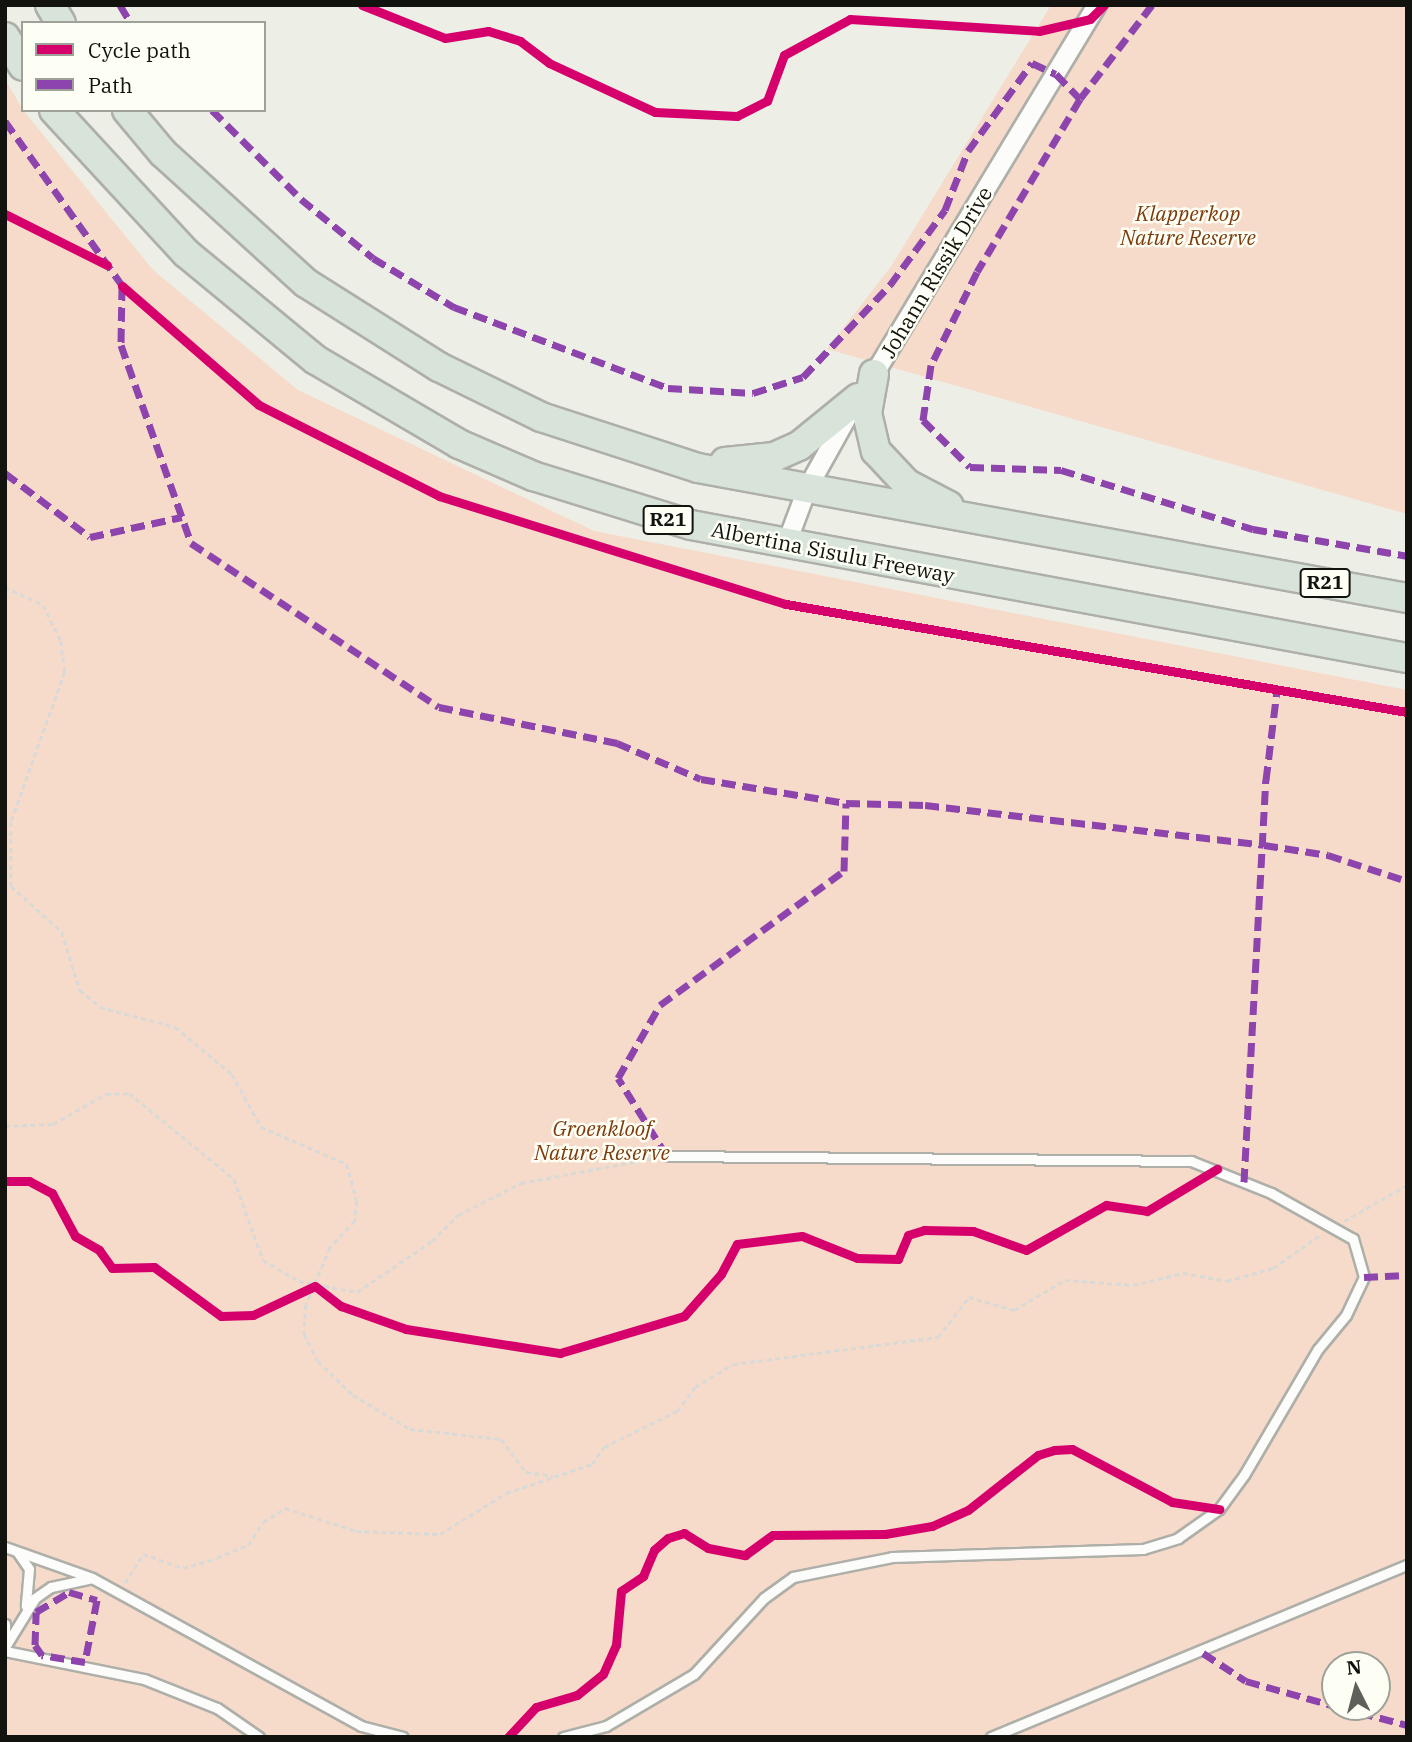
<!DOCTYPE html>
<style>
body{margin:0}
#map{position:relative;width:1412px;height:1742px;overflow:hidden;background:#edeee6;font-family:"IBM Plex Serif",serif}
div>[style]{position:absolute}
[style*='--x']{left:calc(var(--x)*1px);top:calc(var(--y)*1px);width:calc(var(--w)*1px);rotate:calc(var(--a)*1deg)}
.green>*{inset:0;background:#f6dbca}
.path>*{height:2.5px;margin-top:-1.25px;transform-origin:0;background:repeating-linear-gradient(90deg,#d9dad7 0 5px,transparent 0 8.5px)}
.roads{filter:drop-shadow(2px 0 #aeafa9) drop-shadow(-2px 0 #aeafa9) drop-shadow(0 2px #aeafa9) drop-shadow(0 -2px #aeafa9)}
.service>*{height:9px;margin:-4.5px;padding:0 4.5px;transform-origin:4.5px;border-radius:4.5px;background:#fcfcfb}
.minor>*{height:18px;margin:-9px;padding:0 9px;transform-origin:9px;border-radius:9px;background:#fcfcfb}
.trunk>*{height:28px;margin:-14px;padding:0 14px;transform-origin:14px;border-radius:14px;background:#d8e3da}
.quiet>*{height:7px;margin-top:-3.5px;transform-origin:0;background:repeating-linear-gradient(90deg,#8e44ad 0 14px,transparent 0 21px)}
.cycleway>*{height:9px;margin:-4.5px;padding:0 4.5px;transform-origin:4.5px;border-radius:4.5px;background:#d6006c}
span{translate:-50% -50%;white-space:nowrap;text-align:center;line-height:1.15;-webkit-text-stroke:5px #fdfff5;paint-order:stroke}
.shield-label span{padding:2px 5px;background:#fdfff5;border:2px solid;border-radius:5px;-webkit-text-stroke-width:0}
.shield-label{font-size:19px;color:#12130e;font-weight:700}
.park-label{font-size:21px;color:#7c3a0d;font-style:italic}
.street-label{font-size:21px;color:#12130e}
.frame{position:absolute;inset:0;border:7px solid #12130e;pointer-events:none}
.legend{position:absolute;left:21px;top:21px;width:245px;height:91px;box-sizing:border-box;background:#fdfff5;border:2px solid #9fa199;margin:0;padding:9px 12px;list-style:none;font-size:21px;color:#12130e}
.legend li{display:flex;align-items:center;gap:14px;height:35px}
.legend b{width:35px;border:2px solid #9fa199}
.north{position:absolute;left:1321px;top:1651px;width:70px;height:70px;box-sizing:border-box;background:#fdfff5;border:2px solid #9fa199;border-radius:50%;rotate:354deg;font-size:19px;font-weight:700;line-height:28px;text-align:center;color:#12130e}
.north::after{content:'';display:block;margin:auto;width:24px;height:32px;background:#5f605a;clip-path:polygon(50% 0,100% 100%,50% 72%,0 100%)}
</style>
<div id="map">
<div class="green">
<i style="clip-path:polygon(1051px 5px,1407px 5px,1407px 514px,827px 349px,892px 265px)"></i>
<i style="clip-path:polygon(evenodd,5px 79px,23px 110px,153px 270px,298px 390px,594px 531px,1407px 690px,1407px 1737px,5px 1737px,5px 79px,1335px 1665px,1377px 1665px,1377px 1707px,1335px 1707px,1335px 1665px)"></i>
</div>
<div class="path">
<i style="--x:5;--y:587;--w:42;--a:25.3"></i>
<i style="--x:43;--y:605;--w:40;--a:63.4"></i>
<i style="--x:61;--y:641;--w:31;--a:83"></i>
<i style="--x:65;--y:672;--w:159;--a:109.8"></i>
<i style="--x:11;--y:822;--w:64;--a:90"></i>
<i style="--x:11;--y:886;--w:69;--a:42"></i>
<i style="--x:62;--y:932;--w:61;--a:72.8"></i>
<i style="--x:80;--y:990;--w:26;--a:40"></i>
<i style="--x:100;--y:1007;--w:78;--a:14.9"></i>
<i style="--x:175;--y:1027;--w:74;--a:39.5"></i>
<i style="--x:232;--y:1074;--w:60;--a:61.3"></i>
<i style="--x:261;--y:1127;--w:94;--a:23.3"></i>
<i style="--x:347;--y:1164;--w:38;--a:75"></i>
<i style="--x:357;--y:1201;--w:20;--a:96"></i>
<i style="--x:355;--y:1221;--w:37;--a:133"></i>
<i style="--x:330;--y:1248;--w:62;--a:112.8"></i>
<i style="--x:306;--y:1305;--w:29;--a:94"></i>
<i style="--x:304;--y:1334;--w:30;--a:63"></i>
<i style="--x:318;--y:1361;--w:49;--a:44.2"></i>
<i style="--x:353;--y:1395;--w:66;--a:30.8"></i>
<i style="--x:410;--y:1429;--w:92;--a:6.3"></i>
<i style="--x:501;--y:1439;--w:41;--a:52.9"></i>
<i style="--x:526;--y:1472;--w:27;--a:8"></i>
<i style="--x:5;--y:1126;--w:48;--a:-2.4"></i>
<i style="--x:53;--y:1124;--w:61;--a:-29.5"></i>
<i style="--x:106;--y:1094;--w:23;--a:-2"></i>
<i style="--x:129;--y:1093;--w:136;--a:39.3"></i>
<i style="--x:234;--y:1179;--w:86;--a:70.3"></i>
<i style="--x:263;--y:1260;--w:42;--a:30.3"></i>
<i style="--x:299;--y:1281;--w:59;--a:10.7"></i>
<i style="--x:357;--y:1292;--w:91;--a:-34.2"></i>
<i style="--x:432;--y:1241;--w:37;--a:-45"></i>
<i style="--x:458;--y:1215;--w:71;--a:-26.9"></i>
<i style="--x:521;--y:1183;--w:135;--a:-10.6"></i>
<i style="--x:1344;--y:1221;--w:73;--a:-29.7"></i>
<i style="--x:125;--y:1583;--w:34;--a:-58"></i>
<i style="--x:143;--y:1554;--w:42;--a:19.3"></i>
<i style="--x:183;--y:1568;--w:35;--a:-16"></i>
<i style="--x:217;--y:1558;--w:34;--a:-23"></i>
<i style="--x:248;--y:1545;--w:27;--a:-57"></i>
<i style="--x:263;--y:1522;--w:26;--a:-32"></i>
<i style="--x:285;--y:1508;--w:75;--a:17.9"></i>
<i style="--x:356;--y:1531;--w:84;--a:2"></i>
<i style="--x:440;--y:1534;--w:78;--a:-31.8"></i>
<i style="--x:506;--y:1493;--w:91;--a:-18.6"></i>
<i style="--x:592;--y:1464;--w:21;--a:-55"></i>
<i style="--x:604;--y:1447;--w:81;--a:-26.3"></i>
<i style="--x:677;--y:1411;--w:30;--a:-53"></i>
<i style="--x:695;--y:1387;--w:44;--a:-31.2"></i>
<i style="--x:733;--y:1364;--w:207;--a:-7.5"></i>
<i style="--x:938;--y:1337;--w:51;--a:-52.2"></i>
<i style="--x:969;--y:1297;--w:47;--a:16.1"></i>
<i style="--x:1014;--y:1310;--w:59;--a:-30.5"></i>
<i style="--x:1065;--y:1280;--w:68;--a:4.2"></i>
<i style="--x:1133;--y:1285;--w:51;--a:-13.5"></i>
<i style="--x:1183;--y:1273;--w:45;--a:10.3"></i>
<i style="--x:1227;--y:1281;--w:48;--a:-15.8"></i>
<i style="--x:1273;--y:1268;--w:57;--a:-35.1"></i>
</div>
<div class="roads">
<div class="service">
<i style="--x:5;--y:1547;--w:92;--a:19.6"></i>
<i style="--x:92;--y:1578;--w:307;--a:28.8"></i>
<i style="--x:361;--y:1726;--w:43;--a:14.7"></i>
<i style="--x:18;--y:1553;--w:19;--a:55"></i>
<i style="--x:29;--y:1569;--w:37;--a:95"></i>
<i style="--x:5;--y:1624;--w:14;--a:90"></i>
<i style="--x:5;--y:1647;--w:57;--a:-58.5"></i>
<i style="--x:35;--y:1598;--w:19;--a:-35"></i>
<i style="--x:51;--y:1587;--w:40;--a:-12"></i>
<i style="--x:5;--y:1651;--w:142;--a:11.4"></i>
<i style="--x:144;--y:1679;--w:79;--a:21.7"></i>
<i style="--x:217;--y:1708;--w:51;--a:34.6"></i>
<i style="--x:563;--y:1737;--w:44;--a:-14.3"></i>
<i style="--x:606;--y:1726;--w:102;--a:-30.6"></i>
<i style="--x:694;--y:1674;--w:103;--a:-47.4"></i>
<i style="--x:764;--y:1598;--w:36;--a:-36"></i>
<i style="--x:793;--y:1577;--w:101;--a:-11.4"></i>
<i style="--x:892;--y:1557;--w:251;--a:-1.8"></i>
<i style="--x:1143;--y:1549;--w:37;--a:-17"></i>
<i style="--x:1178;--y:1538;--w:50;--a:-35.3"></i>
<i style="--x:1219;--y:1509;--w:42;--a:-53.7"></i>
<i style="--x:1244;--y:1475;--w:146;--a:-59.6"></i>
<i style="--x:1318;--y:1349;--w:44;--a:-50.5"></i>
<i style="--x:1346;--y:1315;--w:42;--a:-64.7"></i>
<i style="--x:1364;--y:1277;--w:40;--a:-106"></i>
<i style="--x:1353;--y:1239;--w:94;--a:-150.7"></i>
<i style="--x:1271;--y:1193;--w:86;--a:-158.2"></i>
<i style="--x:1191;--y:1161;--w:524;--a:-179.45"></i>
<i style="--x:991;--y:1737;--w:450;--a:-22.5"></i>
</div>
<div class="minor">
<i style="--x:869;--y:383;--w:441;--a:-58.9"></i>
<i style="--x:786;--y:545;--w:60;--a:-69.4"></i>
<i style="--x:807;--y:489;--w:88;--a:-60.8"></i>
</div>
<div class="trunk">
<i style="--x:50;--y:5;--w:21;--a:59"></i>
<i style="--x:5;--y:37;--w:34;--a:58"></i>
<i style="--x:54;--y:110;--w:195;--a:47.3"></i>
<i style="--x:186;--y:253;--w:168;--a:39.5"></i>
<i style="--x:316;--y:360;--w:166;--a:30.4"></i>
<i style="--x:459;--y:444;--w:81;--a:23.4"></i>
<i style="--x:533;--y:476;--w:165;--a:17.2"></i>
<i style="--x:691;--y:525;--w:728;--a:10.52"></i>
<i style="--x:127;--y:110;--w:56;--a:50.1"></i>
<i style="--x:163;--y:153;--w:193;--a:42.3"></i>
<i style="--x:306;--y:283;--w:157;--a:32.3"></i>
<i style="--x:439;--y:367;--w:114;--a:26.1"></i>
<i style="--x:541;--y:417;--w:165;--a:18"></i>
<i style="--x:698;--y:468;--w:721;--a:10.39"></i>
<i style="--x:874;--y:374;--w:40;--a:100"></i>
<i style="--x:867;--y:413;--w:39;--a:77"></i>
<i style="--x:876;--y:451;--w:45;--a:46.8"></i>
<i style="--x:907;--y:484;--w:47;--a:27.6"></i>
<i style="--x:725;--y:462;--w:49;--a:-5.8"></i>
<i style="--x:774;--y:457;--w:27;--a:-24"></i>
<i style="--x:799;--y:446;--w:76;--a:-39.1"></i>
</div>
</div>
<div class="quiet">
<i style="--x:120;--y:5;--w:21;--a:59"></i>
<i style="--x:1152;--y:5;--w:118;--a:127.5"></i>
<i style="--x:1080;--y:99;--w:201;--a:120.8"></i>
<i style="--x:977;--y:272;--w:104;--a:116.3"></i>
<i style="--x:931;--y:365;--w:56;--a:98.3"></i>
<i style="--x:923;--y:420;--w:66;--a:45"></i>
<i style="--x:970;--y:467;--w:91;--a:1.9"></i>
<i style="--x:1061;--y:470;--w:201;--a:17.1"></i>
<i style="--x:1253;--y:529;--w:156;--a:9.9"></i>
<i style="--x:212;--y:110;--w:126;--a:45"></i>
<i style="--x:301;--y:199;--w:93;--a:39.3"></i>
<i style="--x:373;--y:258;--w:95;--a:31.2"></i>
<i style="--x:454;--y:307;--w:229;--a:20.7"></i>
<i style="--x:668;--y:388;--w:85;--a:3.4"></i>
<i style="--x:753;--y:393;--w:52;--a:-17.7"></i>
<i style="--x:803;--y:377;--w:127;--a:-46.6"></i>
<i style="--x:890;--y:285;--w:93;--a:-53.7"></i>
<i style="--x:945;--y:210;--w:63;--a:-68.7"></i>
<i style="--x:968;--y:151;--w:109;--a:-54"></i>
<i style="--x:1032;--y:63;--w:26;--a:25"></i>
<i style="--x:1056;--y:74;--w:35;--a:46"></i>
<i style="--x:5;--y:121;--w:206;--a:54.5"></i>
<i style="--x:122;--y:286;--w:59;--a:91"></i>
<i style="--x:121;--y:345;--w:210;--a:70.5"></i>
<i style="--x:191;--y:543;--w:297;--a:33.5"></i>
<i style="--x:439;--y:707;--w:182;--a:11.4"></i>
<i style="--x:617;--y:743;--w:91;--a:23.2"></i>
<i style="--x:701;--y:779;--w:147;--a:9.4"></i>
<i style="--x:846;--y:803;--w:79;--a:1.5"></i>
<i style="--x:925;--y:805;--w:341;--a:6.7"></i>
<i style="--x:1264;--y:845;--w:65;--a:8.9"></i>
<i style="--x:1328;--y:855;--w:83;--a:18.2"></i>
<i style="--x:5;--y:473;--w:106;--a:37"></i>
<i style="--x:90;--y:537;--w:94;--a:-12.3"></i>
<i style="--x:667;--y:1156;--w:92;--a:-122.1"></i>
<i style="--x:618;--y:1078;--w:84;--a:-60.1"></i>
<i style="--x:660;--y:1005;--w:228;--a:-36.1"></i>
<i style="--x:844;--y:871;--w:68;--a:-88.3"></i>
<i style="--x:1244;--y:1182;--w:403;--a:-86.9"></i>
<i style="--x:1266;--y:780;--w:90;--a:-83"></i>
<i style="--x:1364;--y:1277;--w:43;--a:-2.7"></i>
<i style="--x:69;--y:1592;--w:29;--a:16"></i>
<i style="--x:97;--y:1600;--w:63;--a:101"></i>
<i style="--x:85;--y:1662;--w:44;--a:-170.8"></i>
<i style="--x:42;--y:1655;--w:12;--a:-125"></i>
<i style="--x:35;--y:1645;--w:33;--a:-88"></i>
<i style="--x:36;--y:1612;--w:39;--a:-31"></i>
<i style="--x:1203;--y:1653;--w:51;--a:33.1"></i>
<i style="--x:1246;--y:1681;--w:92;--a:15.7"></i>
<i style="--x:1339;--y:1707;--w:70;--a:14.8"></i>
</div>
<div class="cycleway">
<i style="--x:362;--y:5;--w:89;--a:21.7"></i>
<i style="--x:445;--y:38;--w:44;--a:-9.2"></i>
<i style="--x:488;--y:31;--w:34;--a:17"></i>
<i style="--x:520;--y:41;--w:36;--a:37"></i>
<i style="--x:549;--y:63;--w:117;--a:24.8"></i>
<i style="--x:655;--y:112;--w:82;--a:2.8"></i>
<i style="--x:737;--y:116;--w:34;--a:-27"></i>
<i style="--x:767;--y:101;--w:49;--a:-69.7"></i>
<i style="--x:784;--y:55;--w:75;--a:-28.6"></i>
<i style="--x:850;--y:19;--w:189;--a:3.6"></i>
<i style="--x:1039;--y:31;--w:52;--a:-13.2"></i>
<i style="--x:1090;--y:19;--w:20;--a:-45"></i>
<i style="--x:5;--y:214;--w:114;--a:26.6"></i>
<i style="--x:122;--y:286;--w:181;--a:41"></i>
<i style="--x:259;--y:405;--w:202;--a:26.8"></i>
<i style="--x:439;--y:496;--w:363;--a:17.3"></i>
<i style="--x:786;--y:604;--w:630;--a:9.87"></i>
<i style="--x:5;--y:1181;--w:24;--a:0"></i>
<i style="--x:29;--y:1181;--w:26;--a:28"></i>
<i style="--x:52;--y:1193;--w:49;--a:61.9"></i>
<i style="--x:75;--y:1236;--w:28;--a:30"></i>
<i style="--x:99;--y:1250;--w:22;--a:54"></i>
<i style="--x:112;--y:1268;--w:42;--a:-1.4"></i>
<i style="--x:154;--y:1267;--w:83;--a:36.2"></i>
<i style="--x:221;--y:1316;--w:32;--a:-2"></i>
<i style="--x:253;--y:1315;--w:68;--a:-25.1"></i>
<i style="--x:315;--y:1286;--w:33;--a:38"></i>
<i style="--x:341;--y:1306;--w:69;--a:19.5"></i>
<i style="--x:406;--y:1329;--w:156;--a:8.9"></i>
<i style="--x:560;--y:1353;--w:129;--a:-16.6"></i>
<i style="--x:684;--y:1316;--w:56;--a:-48.6"></i>
<i style="--x:721;--y:1274;--w:34;--a:-62"></i>
<i style="--x:737;--y:1244;--w:65;--a:-7"></i>
<i style="--x:802;--y:1236;--w:59;--a:21.8"></i>
<i style="--x:857;--y:1258;--w:41;--a:1.4"></i>
<i style="--x:898;--y:1259;--w:26;--a:-67"></i>
<i style="--x:908;--y:1235;--w:17;--a:-17"></i>
<i style="--x:924;--y:1230;--w:49;--a:1.2"></i>
<i style="--x:973;--y:1231;--w:56;--a:19.7"></i>
<i style="--x:1026;--y:1250;--w:92;--a:-29.4"></i>
<i style="--x:1106;--y:1205;--w:41;--a:8.3"></i>
<i style="--x:1147;--y:1211;--w:82;--a:-31"></i>
<i style="--x:508;--y:1737;--w:41;--a:-47"></i>
<i style="--x:536;--y:1707;--w:43;--a:-16.3"></i>
<i style="--x:577;--y:1695;--w:33;--a:-39"></i>
<i style="--x:603;--y:1674;--w:32;--a:-66"></i>
<i style="--x:616;--y:1645;--w:54;--a:-84.7"></i>
<i style="--x:621;--y:1591;--w:27;--a:-34"></i>
<i style="--x:643;--y:1576;--w:28;--a:-67"></i>
<i style="--x:654;--y:1550;--w:18;--a:-41"></i>
<i style="--x:668;--y:1538;--w:17;--a:-17"></i>
<i style="--x:684;--y:1533;--w:28;--a:32"></i>
<i style="--x:708;--y:1548;--w:38;--a:11"></i>
<i style="--x:745;--y:1555;--w:34;--a:-36"></i>
<i style="--x:773;--y:1535;--w:112;--a:-0.5"></i>
<i style="--x:885;--y:1534;--w:48;--a:-9.7"></i>
<i style="--x:932;--y:1526;--w:39;--a:-24"></i>
<i style="--x:968;--y:1510;--w:89;--a:-38.2"></i>
<i style="--x:1038;--y:1455;--w:17;--a:-17"></i>
<i style="--x:1054;--y:1450;--w:18;--a:-3"></i>
<i style="--x:1072;--y:1449;--w:113;--a:27.9"></i>
<i style="--x:1172;--y:1502;--w:48;--a:8.5"></i>
</div>
<div class="shield-label">
<span style="left:668px;top:520px">R21</span>
<span style="left:1325px;top:583px">R21</span>
</div>
<div class="park-label">
<span style="left:1188px;top:225px">Klapperkop<br>Nature Reserve</span>
<span style="left:602px;top:1140px">Groenkloof<br>Nature Reserve</span>
</div>
<div class="street-label">
<span style="left:936px;top:272px;rotate:-59deg">Johann Rissik Drive</span>
<span style="left:833px;top:552px;rotate:11deg">Albertina Sisulu Freeway</span>
</div>
<div class="frame"></div>
<ul class="legend">
<li><b style="height:9px;background:#d6006c"></b>Cycle path</li>
<li><b style="height:9px;background:#8e44ad"></b>Path</li>
</ul>
<div class="north">N</div>
</div>
